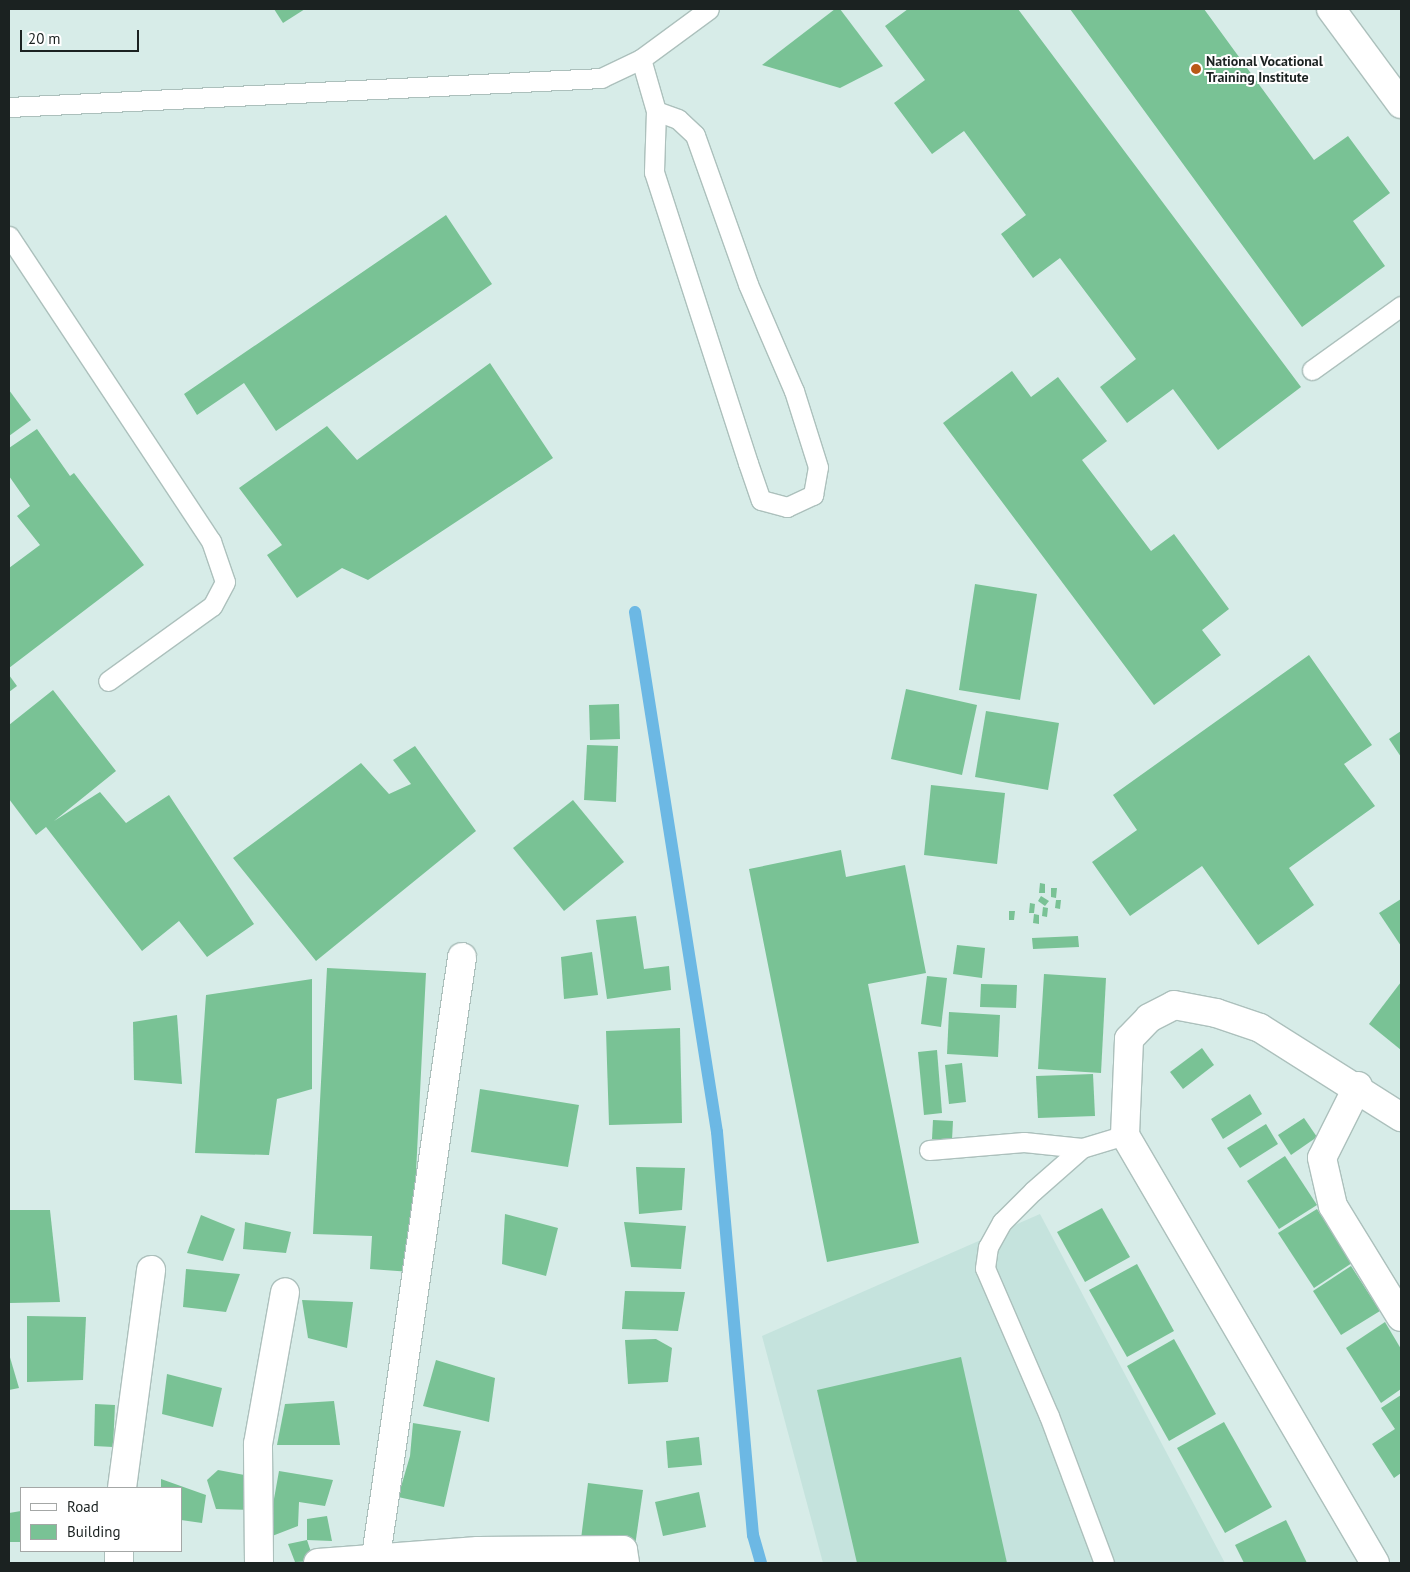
<!DOCTYPE html>
<style>
body{margin:0}
#map{position:relative;width:1410px;height:1572px;overflow:hidden;background:#d7ece8;font-family:"PT Sans",sans-serif}
div>[style]{position:absolute}
[style*='--x']{left:calc(var(--x)*1px);top:calc(var(--y)*1px);width:calc(var(--w)*1px);rotate:calc(var(--a)*1deg)}
.built>*{inset:0;background:#c5e3dd}
.stream>*{height:12px;margin:-6px;padding:0 6px;transform-origin:6px;border-radius:6px;background:#6cb8e4}
.building>*{inset:0;background:#79c295}
.roads{filter:drop-shadow(1px 0 #acc0bc) drop-shadow(-1px 0 #acc0bc) drop-shadow(0 1px #acc0bc) drop-shadow(0 -1px #acc0bc)}
.service>*{height:19px;margin:-9.5px;padding:0 9.5px;transform-origin:9.5px;border-radius:9.5px;background:#fff}
.minor>*{height:28px;margin:-14px;padding:0 14px;transform-origin:14px;border-radius:14px;background:#fff}
.tertiary>*{height:28px;margin:-14px;padding:0 14px;transform-origin:14px;border-radius:14px;background:#fff}
.dots>*{width:14px;height:14px;translate:-50% -50%;box-sizing:border-box;border:2px solid #fff;border-radius:50%}
span{translate:-50% -50%;white-space:nowrap;text-align:center;line-height:1.15;-webkit-text-stroke:4px #fff;paint-order:stroke}
.poi-label{font-size:14px;color:#1b2221;font-weight:700}
.left{translate:0 -50%;text-align:left}
.frame{position:absolute;inset:0;border:10px solid #1b2221;pointer-events:none}
.legend{position:absolute;left:20px;top:1487px;width:162px;height:65px;box-sizing:border-box;background:#fff;border:1px solid #a4a7a6;margin:0;padding:6px 9px;list-style:none;font-size:15px;color:#1b2221}
.legend li{display:flex;align-items:center;gap:10px;height:25px}
.legend b{width:25px;border:1px solid #a4a7a6}
.scale{position:absolute;left:20px;top:30px;width:119px;height:22px;box-sizing:border-box;border:2px solid #1b2221;border-top:0;padding-left:6px;font-size:15px;line-height:18px;white-space:nowrap;color:#1b2221;-webkit-text-stroke:4px #fff;paint-order:stroke}
</style>
<div id="map">
<div class="built">
<i style="clip-path:polygon(1040px 1214px,1225px 1563px,823px 1563px,762px 1336px)"></i>
</div>
<div class="stream">
<i style="--x:635;--y:612;--w:526;--a:81.04"></i>
<i style="--x:717;--y:1132;--w:405;--a:84.9"></i>
<i style="--x:753;--y:1535;--w:29;--a:74"></i>
</div>
<div class="building">
<i style="clip-path:polygon(274px 9px,305px 9px,283px 23px)"></i>
<i style="clip-path:polygon(835px 9px,840px 9px,883px 66px,840px 88px,762px 65px)"></i>
<i style="clip-path:polygon(908px 9px,1018px 9px,1301px 387px,1218px 450px,1173px 389px,1127px 423px,1100px 387px,1136px 359px,1060px 258px,1033px 278px,1001px 234px,1026px 215px,964px 131px,932px 154px,894px 103px,925px 80px,885px 26px)"></i>
<i style="clip-path:polygon(1070px 9px,1204px 9px,1314px 160px,1348px 136px,1390px 193px,1353px 221px,1385px 266px,1302px 327px)"></i>
<i style="clip-path:polygon(446px 215px,492px 284px,276px 431px,244px 383px,197px 415px,184px 394px)"></i>
<i style="clip-path:polygon(490px 363px,553px 458px,368px 580px,342px 568px,297px 598px,267px 555px,282px 545px,239px 488px,327px 426px,357px 460px)"></i>
<i style="clip-path:polygon(1012px 371px,1031px 397px,1058px 377px,1107px 441px,1082px 460px,1151px 551px,1174px 534px,1229px 609px,1202px 630px,1221px 655px,1154px 705px,943px 423px)"></i>
<i style="clip-path:polygon(9px 390px,31px 420px,9px 436px)"></i>
<i style="clip-path:polygon(37px 429px,70px 476px,74px 473px,144px 565px,9px 668px,9px 568px,40px 545px,17px 516px,30px 506px,9px 476px,9px 448px)"></i>
<i style="clip-path:polygon(975px 584px,1037px 594px,1020px 700px,959px 690px)"></i>
<i style="clip-path:polygon(1309px 655px,1372px 745px,1344px 764px,1375px 806px,1289px 868px,1314px 905px,1258px 945px,1202px 866px,1130px 916px,1092px 862px,1137px 830px,1113px 795px)"></i>
<i style="clip-path:polygon(9px 675px,17px 686px,9px 692px)"></i>
<i style="clip-path:polygon(906px 689px,977px 705px,962px 775px,891px 759px)"></i>
<i style="clip-path:polygon(53px 690px,116px 771px,54px 821px,100px 792px,126px 823px,169px 795px,254px 924px,207px 957px,179px 921px,142px 951px,46px 827px,36px 835px,9px 799px,9px 725px)"></i>
<i style="clip-path:polygon(619px 704px,620px 739px,590px 740px,589px 705px)"></i>
<i style="clip-path:polygon(986px 711px,1059px 723px,1048px 790px,975px 777px)"></i>
<i style="clip-path:polygon(1401px 731px,1401px 757px,1389px 739px)"></i>
<i style="clip-path:polygon(587px 745px,618px 746px,616px 802px,584px 800px)"></i>
<i style="clip-path:polygon(415px 746px,476px 831px,316px 961px,233px 858px,361px 763px,389px 794px,411px 784px,393px 760px)"></i>
<i style="clip-path:polygon(931px 785px,1005px 793px,997px 864px,924px 855px)"></i>
<i style="clip-path:polygon(573px 800px,624px 862px,564px 911px,513px 848px)"></i>
<i style="clip-path:polygon(841px 850px,846px 877px,905px 865px,926px 973px,868px 984px,919px 1243px,827px 1262px,749px 869px)"></i>
<i style="clip-path:polygon(1040px 883px,1045px 884px,1045px 893px,1039px 893px)"></i>
<i style="clip-path:polygon(1051px 888px,1057px 888px,1056px 898px,1051px 897px)"></i>
<i style="clip-path:polygon(1041px 896px,1049px 901px,1045px 906px,1038px 901px)"></i>
<i style="clip-path:polygon(1401px 899px,1401px 946px,1379px 913px)"></i>
<i style="clip-path:polygon(1056px 900px,1061px 900px,1060px 909px,1055px 908px)"></i>
<i style="clip-path:polygon(1030px 903px,1035px 904px,1034px 913px,1029px 913px)"></i>
<i style="clip-path:polygon(1043px 907px,1048px 908px,1047px 917px,1042px 916px)"></i>
<i style="clip-path:polygon(1009px 911px,1015px 911px,1014px 920px,1009px 920px)"></i>
<i style="clip-path:polygon(1034px 914px,1039px 915px,1039px 924px,1033px 923px)"></i>
<i style="clip-path:polygon(636px 916px,644px 969px,669px 966px,671px 990px,607px 999px,596px 920px)"></i>
<i style="clip-path:polygon(1078px 936px,1079px 947px,1033px 949px,1032px 938px)"></i>
<i style="clip-path:polygon(957px 945px,985px 948px,982px 978px,953px 974px)"></i>
<i style="clip-path:polygon(592px 952px,598px 995px,564px 999px,561px 957px)"></i>
<i style="clip-path:polygon(327px 968px,426px 973px,411px 1272px,370px 1269px,372px 1236px,313px 1234px)"></i>
<i style="clip-path:polygon(1044px 974px,1106px 978px,1101px 1073px,1038px 1069px)"></i>
<i style="clip-path:polygon(927px 976px,947px 978px,941px 1027px,921px 1024px)"></i>
<i style="clip-path:polygon(312px 979px,312px 1089px,277px 1099px,269px 1155px,195px 1153px,206px 995px)"></i>
<i style="clip-path:polygon(1401px 982px,1401px 1050px,1369px 1024px)"></i>
<i style="clip-path:polygon(981px 984px,1017px 985px,1016px 1008px,980px 1007px)"></i>
<i style="clip-path:polygon(949px 1012px,1000px 1015px,998px 1057px,947px 1054px)"></i>
<i style="clip-path:polygon(177px 1015px,182px 1084px,134px 1080px,133px 1022px)"></i>
<i style="clip-path:polygon(680px 1028px,682px 1123px,609px 1125px,606px 1031px)"></i>
<i style="clip-path:polygon(1202px 1048px,1214px 1065px,1183px 1089px,1170px 1072px)"></i>
<i style="clip-path:polygon(937px 1050px,942px 1113px,924px 1115px,918px 1052px)"></i>
<i style="clip-path:polygon(962px 1063px,966px 1102px,949px 1104px,945px 1065px)"></i>
<i style="clip-path:polygon(1093px 1074px,1095px 1116px,1038px 1118px,1036px 1076px)"></i>
<i style="clip-path:polygon(480px 1089px,579px 1105px,568px 1167px,471px 1152px)"></i>
<i style="clip-path:polygon(1250px 1094px,1262px 1114px,1223px 1139px,1211px 1119px)"></i>
<i style="clip-path:polygon(1304px 1118px,1317px 1137px,1291px 1155px,1278px 1135px)"></i>
<i style="clip-path:polygon(933px 1120px,953px 1121px,952px 1140px,932px 1139px)"></i>
<i style="clip-path:polygon(1266px 1124px,1278px 1144px,1240px 1168px,1227px 1148px)"></i>
<i style="clip-path:polygon(1285px 1156px,1317px 1205px,1279px 1229px,1247px 1181px)"></i>
<i style="clip-path:polygon(636px 1167px,685px 1168px,682px 1210px,639px 1214px)"></i>
<i style="clip-path:polygon(1102px 1208px,1130px 1257px,1085px 1282px,1057px 1232px)"></i>
<i style="clip-path:polygon(1317px 1209px,1352px 1263px,1314px 1288px,1278px 1233px)"></i>
<i style="clip-path:polygon(9px 1210px,50px 1210px,60px 1302px,9px 1303px)"></i>
<i style="clip-path:polygon(505px 1214px,558px 1228px,546px 1276px,502px 1264px)"></i>
<i style="clip-path:polygon(201px 1215px,235px 1229px,223px 1261px,187px 1253px)"></i>
<i style="clip-path:polygon(245px 1222px,291px 1232px,286px 1253px,243px 1249px)"></i>
<i style="clip-path:polygon(624px 1222px,686px 1226px,681px 1269px,631px 1267px)"></i>
<i style="clip-path:polygon(1137px 1264px,1174px 1331px,1127px 1357px,1089px 1290px)"></i>
<i style="clip-path:polygon(1351px 1266px,1380px 1311px,1341px 1335px,1313px 1291px)"></i>
<i style="clip-path:polygon(186px 1269px,240px 1274px,226px 1312px,183px 1307px)"></i>
<i style="clip-path:polygon(625px 1291px,685px 1292px,678px 1331px,622px 1329px)"></i>
<i style="clip-path:polygon(302px 1300px,353px 1302px,347px 1348px,308px 1338px)"></i>
<i style="clip-path:polygon(27px 1316px,86px 1317px,83px 1380px,27px 1382px)"></i>
<i style="clip-path:polygon(1385px 1322px,1401px 1349px,1401px 1389px,1381px 1403px,1346px 1348px)"></i>
<i style="clip-path:polygon(656px 1339px,672px 1348px,668px 1382px,628px 1384px,625px 1340px)"></i>
<i style="clip-path:polygon(1174px 1339px,1216px 1414px,1169px 1441px,1127px 1366px)"></i>
<i style="clip-path:polygon(9px 1354px,19px 1388px,9px 1390px)"></i>
<i style="clip-path:polygon(961px 1357px,1007px 1563px,857px 1563px,817px 1390px)"></i>
<i style="clip-path:polygon(436px 1360px,495px 1378px,489px 1422px,423px 1406px)"></i>
<i style="clip-path:polygon(167px 1374px,222px 1388px,213px 1427px,162px 1414px)"></i>
<i style="clip-path:polygon(1401px 1395px,1401px 1473px,1394px 1478px,1372px 1444px,1395px 1429px,1381px 1408px)"></i>
<i style="clip-path:polygon(334px 1401px,340px 1445px,277px 1445px,285px 1404px)"></i>
<i style="clip-path:polygon(95px 1404px,115px 1405px,113px 1447px,94px 1446px)"></i>
<i style="clip-path:polygon(1224px 1422px,1272px 1507px,1225px 1533px,1177px 1448px)"></i>
<i style="clip-path:polygon(413px 1423px,461px 1431px,444px 1507px,398px 1497px,410px 1456px)"></i>
<i style="clip-path:polygon(699px 1437px,702px 1465px,668px 1468px,666px 1441px)"></i>
<i style="clip-path:polygon(218px 1470px,255px 1477px,252px 1510px,216px 1509px,207px 1480px)"></i>
<i style="clip-path:polygon(279px 1471px,333px 1480px,325px 1506px,299px 1502px,298px 1526px,267px 1538px)"></i>
<i style="clip-path:polygon(161px 1479px,206px 1495px,202px 1523px,181px 1520px,181px 1488px,161px 1488px)"></i>
<i style="clip-path:polygon(588px 1483px,643px 1490px,635px 1546px,581px 1539px)"></i>
<i style="clip-path:polygon(699px 1492px,706px 1527px,663px 1536px,655px 1502px)"></i>
<i style="clip-path:polygon(21px 1511px,21px 1542px,9px 1542px,9px 1513px)"></i>
<i style="clip-path:polygon(327px 1516px,332px 1541px,307px 1540px,307px 1519px)"></i>
<i style="clip-path:polygon(1286px 1520px,1307px 1563px,1244px 1563px,1235px 1545px)"></i>
<i style="clip-path:polygon(307px 1540px,314px 1561px,295px 1562px,288px 1544px)"></i>
</div>
<div class="roads">
<div class="service">
<i style="--x:641;--y:59;--w:54;--a:73.9"></i>
<i style="--x:656;--y:111;--w:61;--a:91.9"></i>
<i style="--x:654;--y:172;--w:306;--a:72.1"></i>
<i style="--x:748;--y:463;--w:39;--a:71"></i>
<i style="--x:761;--y:500;--w:27;--a:15"></i>
<i style="--x:787;--y:507;--w:29;--a:-25"></i>
<i style="--x:813;--y:495;--w:28;--a:-80"></i>
<i style="--x:818;--y:467;--w:80;--a:-107.5"></i>
<i style="--x:794;--y:391;--w:116;--a:-113.3"></i>
<i style="--x:748;--y:284;--w:158;--a:-109.6"></i>
<i style="--x:695;--y:135;--w:23;--a:-137"></i>
<i style="--x:678;--y:119;--w:23;--a:-160"></i>
<i style="--x:9;--y:107;--w:593;--a:-2.8"></i>
<i style="--x:601;--y:78;--w:44;--a:-25.4"></i>
<i style="--x:641;--y:59;--w:84;--a:-36.3"></i>
<i style="--x:9;--y:236;--w:366;--a:56.5"></i>
<i style="--x:211;--y:541;--w:43;--a:71.1"></i>
<i style="--x:225;--y:582;--w:27;--a:118"></i>
<i style="--x:212;--y:606;--w:128;--a:144.2"></i>
<i style="--x:1312;--y:370;--w:110;--a:-35.7"></i>
<i style="--x:929;--y:1150;--w:95;--a:-4.8"></i>
<i style="--x:1024;--y:1142;--w:58;--a:5.9"></i>
<i style="--x:1104;--y:1563;--w:157;--a:-110.5"></i>
<i style="--x:1049;--y:1416;--w:161;--a:-113.4"></i>
<i style="--x:985;--y:1268;--w:21;--a:-82"></i>
<i style="--x:988;--y:1247;--w:29;--a:-61"></i>
<i style="--x:1002;--y:1222;--w:44;--a:-45"></i>
<i style="--x:1033;--y:1191;--w:65;--a:-41.3"></i>
<i style="--x:1082;--y:1148;--w:45;--a:-16.8"></i>
</div>
<div class="minor">
<i style="--x:1358;--y:1086;--w:80;--a:116.6"></i>
<i style="--x:1322;--y:1158;--w:49;--a:77.1"></i>
<i style="--x:1333;--y:1206;--w:130;--a:58.5"></i>
<i style="--x:122;--y:1488;--w:220;--a:-82.4"></i>
<i style="--x:119;--y:1551;--w:12;--a:90"></i>
<i style="--x:376;--y:1557;--w:606;--a:-81.84"></i>
<i style="--x:259;--y:1563;--w:119;--a:-90.5"></i>
<i style="--x:258;--y:1444;--w:154;--a:-79.9"></i>
<i style="--x:318;--y:1563;--w:160;--a:-4.3"></i>
<i style="--x:478;--y:1551;--w:145;--a:-0.4"></i>
<i style="--x:623;--y:1550;--w:13;--a:81"></i>
<i style="--x:1375;--y:1563;--w:496;--a:-120.3"></i>
<i style="--x:1125;--y:1135;--w:96;--a:-87.6"></i>
<i style="--x:1129;--y:1039;--w:29;--a:-46"></i>
<i style="--x:1149;--y:1018;--w:28;--a:-27"></i>
<i style="--x:1174;--y:1005;--w:43;--a:10.8"></i>
<i style="--x:1216;--y:1013;--w:46;--a:18.8"></i>
<i style="--x:1260;--y:1028;--w:167;--a:32.3"></i>
</div>
<div class="tertiary">
<i style="--x:1331;--y:9;--w:118;--a:53.6"></i>
</div>
</div>
<div class="dots">
<i style="left:1196px;top:69px;background:#b95916"></i>
</div>
<div class="poi-label">
<span class="left" style="left:1206px;top:69px">National Vocational<br>Training Institute</span>
</div>
<div class="frame"></div>
<ul class="legend">
<li><b style="height:6px;background:#fff"></b>Road</li>
<li><b style="height:14px;background:#79c295"></b>Building</li>
</ul>
<div class="scale">20 m</div>
</div>
